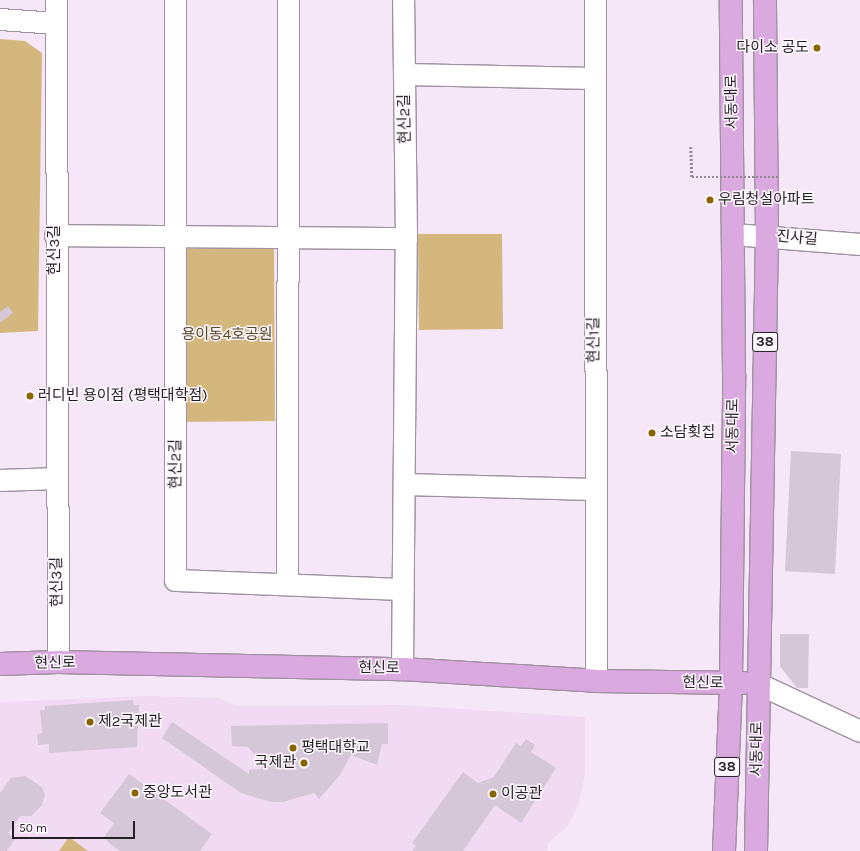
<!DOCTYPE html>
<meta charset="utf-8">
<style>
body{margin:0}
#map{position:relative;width:860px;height:851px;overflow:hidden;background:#f6e7f8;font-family:Karla,"Noto Sans KR",sans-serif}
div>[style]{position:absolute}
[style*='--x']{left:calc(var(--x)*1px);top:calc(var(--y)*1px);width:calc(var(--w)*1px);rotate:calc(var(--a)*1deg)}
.built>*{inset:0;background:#f0dbf2}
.green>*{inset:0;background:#d3b77d}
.building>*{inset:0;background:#d5c7d7}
.path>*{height:2.5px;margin-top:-1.25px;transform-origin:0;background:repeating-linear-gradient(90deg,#908691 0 2px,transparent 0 4px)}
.roads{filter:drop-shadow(1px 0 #9f91a0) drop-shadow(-1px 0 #9f91a0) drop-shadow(0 1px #9f91a0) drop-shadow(0 -1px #9f91a0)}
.minor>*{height:21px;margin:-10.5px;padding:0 10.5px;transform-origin:10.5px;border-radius:10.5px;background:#fff}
.major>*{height:22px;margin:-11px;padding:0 11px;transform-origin:11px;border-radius:11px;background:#daa9e0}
.path-bridge>*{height:2.5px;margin-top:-1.25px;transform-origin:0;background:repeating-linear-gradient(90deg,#908691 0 2px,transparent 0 4px)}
.dots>*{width:11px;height:11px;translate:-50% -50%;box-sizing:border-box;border:2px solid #fef7fe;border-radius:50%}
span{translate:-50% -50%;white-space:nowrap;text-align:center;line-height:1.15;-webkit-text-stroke:3px #fef7fe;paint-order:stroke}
.shield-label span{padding:1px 3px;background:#fef7fe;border:1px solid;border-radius:3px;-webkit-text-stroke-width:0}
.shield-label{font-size:14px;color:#241f25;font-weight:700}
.poi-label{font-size:15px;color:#241f25}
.right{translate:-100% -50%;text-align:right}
.left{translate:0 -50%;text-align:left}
.street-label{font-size:15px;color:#241f25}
.park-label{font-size:15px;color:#584620}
.scale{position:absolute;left:12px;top:821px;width:123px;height:18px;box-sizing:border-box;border:2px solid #241f25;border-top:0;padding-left:5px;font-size:12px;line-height:14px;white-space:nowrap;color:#241f25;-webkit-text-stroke:3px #fef7fe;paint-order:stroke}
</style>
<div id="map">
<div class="built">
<i style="clip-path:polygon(147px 696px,219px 698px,239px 706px,400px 705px,585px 717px,585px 774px,579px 803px,568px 825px,548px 843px,547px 851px,0 851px,0 702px)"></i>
</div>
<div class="green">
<i style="clip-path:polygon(0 39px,25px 41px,42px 53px,38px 331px,0 333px)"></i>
<i style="clip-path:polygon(418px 234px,502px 234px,503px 329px,419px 330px)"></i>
<i style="clip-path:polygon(274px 248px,275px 421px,180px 422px,179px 249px)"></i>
<i style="clip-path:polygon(69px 837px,88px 851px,59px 851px)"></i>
</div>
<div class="building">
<i style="clip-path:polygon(8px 306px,13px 313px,0 323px,0 312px)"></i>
<i style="clip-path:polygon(791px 451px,841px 454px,835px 574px,785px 571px)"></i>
<i style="clip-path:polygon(780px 634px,809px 634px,808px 688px,797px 688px,780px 666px)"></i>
<i style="clip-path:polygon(133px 700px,134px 705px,139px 705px,137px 747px,49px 753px,49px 744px,38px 745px,37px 734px,42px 733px,40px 710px,45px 710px,45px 706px)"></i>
<i style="clip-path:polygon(172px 722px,249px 774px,249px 770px,262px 769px,263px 764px,248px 747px,232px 746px,231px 726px,388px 723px,388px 744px,382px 744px,377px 765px,351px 755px,340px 775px,319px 799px,314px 793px,283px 802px,271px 802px,241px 793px,162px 738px)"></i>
<i style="clip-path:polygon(526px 739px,535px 745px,531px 752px,556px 768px,521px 823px,495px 805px,463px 851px,412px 851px,416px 846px,412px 843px,463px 772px,478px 783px,494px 777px,516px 743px,521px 746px)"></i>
<i style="clip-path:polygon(129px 774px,212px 834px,200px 851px,120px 851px,111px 845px,104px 837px,114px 823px,100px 813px)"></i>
<i style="clip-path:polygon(25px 776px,42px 787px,45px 795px,42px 805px,31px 816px,20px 816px,8px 833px,15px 839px,7px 851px,0 851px,0 793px,11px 778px)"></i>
</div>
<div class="path">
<i style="--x:691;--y:147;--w:30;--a:88"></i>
</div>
<div class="roads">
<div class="minor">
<i style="--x:56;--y:0;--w:662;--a:89.83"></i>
<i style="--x:175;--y:0;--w:580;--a:90"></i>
<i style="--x:175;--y:580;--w:228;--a:2.3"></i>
<i style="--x:595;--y:0;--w:681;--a:89.92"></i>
<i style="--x:0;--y:19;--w:56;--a:4.1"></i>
<i style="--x:404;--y:74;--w:191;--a:1.2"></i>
<i style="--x:734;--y:234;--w:126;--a:4.5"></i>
<i style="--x:55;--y:235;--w:351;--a:0.5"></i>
<i style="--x:0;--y:480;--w:56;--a:-2"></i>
<i style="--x:404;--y:484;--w:189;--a:1.5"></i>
<i style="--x:287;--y:584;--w:584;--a:-89.9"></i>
<i style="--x:402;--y:669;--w:431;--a:-89.5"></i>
<i style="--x:406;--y:238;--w:238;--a:-90.7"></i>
<i style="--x:759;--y:684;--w:111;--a:25"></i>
</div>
<div class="major">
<i style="--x:0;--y:664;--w:58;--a:-2"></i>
<i style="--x:58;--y:662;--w:344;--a:1.2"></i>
<i style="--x:402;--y:669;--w:194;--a:3.5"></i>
<i style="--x:596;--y:681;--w:148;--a:0.8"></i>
<i style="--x:724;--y:851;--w:168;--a:-87.6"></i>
<i style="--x:731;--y:683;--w:308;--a:-89.4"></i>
<i style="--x:734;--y:375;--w:375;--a:-90.5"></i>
<i style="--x:756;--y:851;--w:616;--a:-88.98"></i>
<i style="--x:767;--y:235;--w:235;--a:-90.5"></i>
</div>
</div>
<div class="path-bridge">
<i style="--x:692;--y:177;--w:86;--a:0"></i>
</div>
<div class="dots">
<i style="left:817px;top:48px;background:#886501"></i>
<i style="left:710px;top:200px;background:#886501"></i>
<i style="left:30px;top:396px;background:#886501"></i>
<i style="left:652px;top:433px;background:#886501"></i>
<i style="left:90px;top:722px;background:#886501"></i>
<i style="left:293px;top:748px;background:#886501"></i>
<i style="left:304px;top:763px;background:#886501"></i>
<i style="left:135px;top:793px;background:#886501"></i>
<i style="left:493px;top:794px;background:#886501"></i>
</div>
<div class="shield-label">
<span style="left:765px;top:342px">38</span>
<span style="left:727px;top:767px">38</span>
</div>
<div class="poi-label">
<span class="right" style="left:809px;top:48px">다이소 공도</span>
<span class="left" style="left:718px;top:200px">우림청설아파트</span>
<span class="left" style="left:38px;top:396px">러디빈 용이점 (평택대학점)</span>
<span class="left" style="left:660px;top:433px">소담횟집</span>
<span class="left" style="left:98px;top:722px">제2국제관</span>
<span class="left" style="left:301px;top:748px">평택대학교</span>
<span class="right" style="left:296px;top:763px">국제관</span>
<span class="left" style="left:143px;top:793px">중앙도서관</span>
<span class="left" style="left:501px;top:794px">이공관</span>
</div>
<div class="street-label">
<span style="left:732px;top:102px;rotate:-91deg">서동대로</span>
<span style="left:405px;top:119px;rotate:-91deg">현신2길</span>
<span style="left:797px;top:238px;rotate:5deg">진사길</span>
<span style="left:55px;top:250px;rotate:-90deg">현신3길</span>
<span style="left:594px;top:340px;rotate:-90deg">현신1길</span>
<span style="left:733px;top:426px;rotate:-89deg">서동대로</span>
<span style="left:176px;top:464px;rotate:-90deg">현신2길</span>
<span style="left:57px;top:582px;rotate:-91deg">현신3길</span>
<span style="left:55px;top:663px;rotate:-1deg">현신로</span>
<span style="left:379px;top:668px;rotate:1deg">현신로</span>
<span style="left:703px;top:683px;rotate:1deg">현신로</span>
<span style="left:757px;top:749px;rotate:-89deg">서동대로</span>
</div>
<div class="park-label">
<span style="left:227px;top:335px">용이동4호공원</span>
</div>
<div class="scale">50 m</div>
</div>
